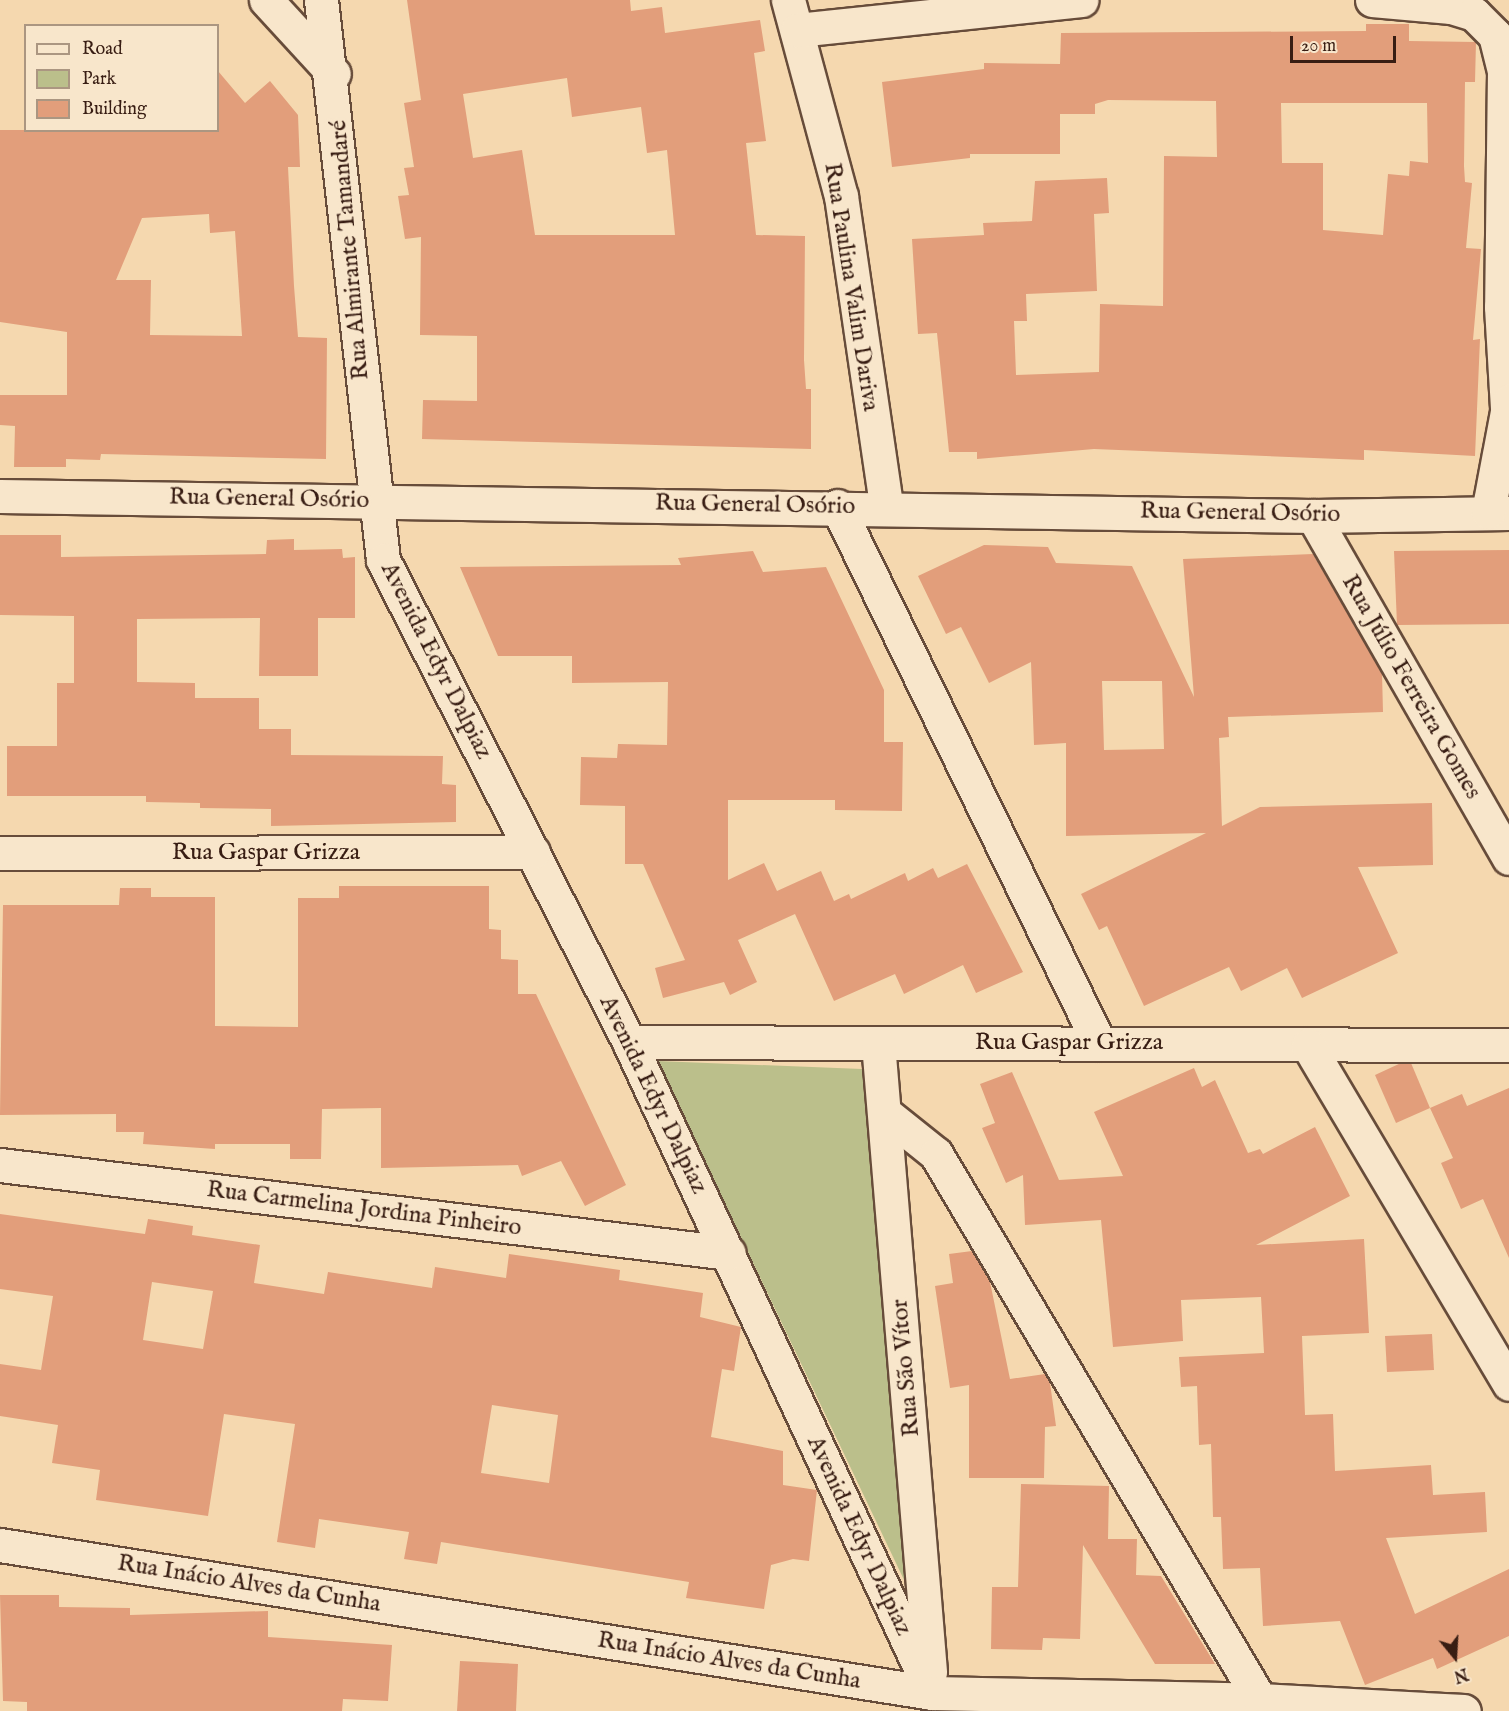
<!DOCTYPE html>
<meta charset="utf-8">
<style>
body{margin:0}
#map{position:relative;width:1509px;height:1711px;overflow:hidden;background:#f5d8af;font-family:"IM FELL English",serif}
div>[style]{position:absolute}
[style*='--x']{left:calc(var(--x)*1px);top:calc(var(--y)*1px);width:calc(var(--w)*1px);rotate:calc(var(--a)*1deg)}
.green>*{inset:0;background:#bbbf8b}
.building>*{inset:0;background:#e29e7b}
.roads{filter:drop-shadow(2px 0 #674c3a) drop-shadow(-2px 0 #674c3a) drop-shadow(0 2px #674c3a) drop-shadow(0 -2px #674c3a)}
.minor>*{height:33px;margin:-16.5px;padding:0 16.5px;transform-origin:16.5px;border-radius:16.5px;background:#f8e6cb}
span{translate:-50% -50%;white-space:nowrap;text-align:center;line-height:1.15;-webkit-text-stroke:6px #f8e6cb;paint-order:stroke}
.street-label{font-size:24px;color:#381d13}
.legend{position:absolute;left:24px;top:24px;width:195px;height:108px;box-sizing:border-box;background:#f8e6cb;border:2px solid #ab9681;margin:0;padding:8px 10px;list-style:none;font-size:18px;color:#381d13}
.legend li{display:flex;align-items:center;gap:12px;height:30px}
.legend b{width:30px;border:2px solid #ab9681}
.north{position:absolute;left:1425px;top:1627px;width:60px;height:60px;-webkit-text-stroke:4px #f8e6cb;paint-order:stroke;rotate:162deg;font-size:16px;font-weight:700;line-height:24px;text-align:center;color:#381d13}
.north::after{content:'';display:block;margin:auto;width:21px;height:27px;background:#381d13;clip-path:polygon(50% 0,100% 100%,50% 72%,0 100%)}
.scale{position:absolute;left:1290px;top:36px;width:106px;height:27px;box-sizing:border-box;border:3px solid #381d13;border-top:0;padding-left:8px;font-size:18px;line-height:21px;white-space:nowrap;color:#381d13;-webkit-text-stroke:4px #f8e6cb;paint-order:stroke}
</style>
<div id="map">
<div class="green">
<i style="clip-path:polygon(657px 1061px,862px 1069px,905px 1582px)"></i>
</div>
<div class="building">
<i style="clip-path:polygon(evenodd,407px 0,630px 0,631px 11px,662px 7px,665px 33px,760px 20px,765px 51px,754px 53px,766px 141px,746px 143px,756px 235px,805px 236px,804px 360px,806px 389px,811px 389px,811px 449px,422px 439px,423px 400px,477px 401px,477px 336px,420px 335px,421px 237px,405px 239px,398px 196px,409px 195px,404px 168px,414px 167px,404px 103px,421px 100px,407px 0,567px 78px,572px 117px,641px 107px,647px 153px,667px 150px,675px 235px,535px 235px,522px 150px,473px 158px,463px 94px,567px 78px)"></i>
<i style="clip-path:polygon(evenodd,1366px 24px,1409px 24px,1409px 41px,1476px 42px,1475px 82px,1465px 82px,1464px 166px,1465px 182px,1472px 183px,1466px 248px,1481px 249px,1473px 340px,1480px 339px,1475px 456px,1364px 450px,1364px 460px,1094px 449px,977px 459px,977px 452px,949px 452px,937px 333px,918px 334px,912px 239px,984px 235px,983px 223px,1032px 221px,1035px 181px,1107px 178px,1109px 213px,1094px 214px,1097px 291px,1026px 294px,1027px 321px,1014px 321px,1016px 375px,1099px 372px,1100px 304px,1163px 306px,1164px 156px,1217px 157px,1216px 101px,1108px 100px,1095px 104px,1095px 114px,1060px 114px,1060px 154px,970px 154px,970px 158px,892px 167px,882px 82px,984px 69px,984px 63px,1060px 64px,1061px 33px,1366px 31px,1366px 24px,1281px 103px,1427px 103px,1428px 163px,1410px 161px,1409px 176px,1388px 174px,1383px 235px,1323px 230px,1323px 163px,1282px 163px,1281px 103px)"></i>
<i style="clip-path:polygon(evenodd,218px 71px,245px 103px,270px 81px,298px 115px,300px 167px,288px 167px,294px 286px,298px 337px,327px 338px,326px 459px,101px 454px,100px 460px,66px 459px,66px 467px,14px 467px,15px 426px,0 425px,0 395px,67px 395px,67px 332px,0 322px,0 130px,218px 130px,218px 71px,209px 214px,210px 233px,235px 231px,242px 336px,150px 335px,151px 280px,116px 280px,142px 218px,209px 214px)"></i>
<i style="clip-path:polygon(0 535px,61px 535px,61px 557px,266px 554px,267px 540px,294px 539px,294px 550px,342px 549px,343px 558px,355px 557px,355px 618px,318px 618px,318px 676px,259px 676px,260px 618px,137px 619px,137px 682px,195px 683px,195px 698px,259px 698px,259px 729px,291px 729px,291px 755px,443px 756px,442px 784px,456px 785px,456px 822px,271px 826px,271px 809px,200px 808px,200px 803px,146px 802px,146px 796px,7px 796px,7px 746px,57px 746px,57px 683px,74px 683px,74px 616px,0 615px)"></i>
<i style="clip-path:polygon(evenodd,984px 545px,1048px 547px,1056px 563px,1132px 566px,1194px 697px,1183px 559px,1313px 554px,1382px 673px,1383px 712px,1228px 717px,1229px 737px,1219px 738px,1222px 826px,1260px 807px,1432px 803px,1433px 865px,1358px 867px,1398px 953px,1302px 998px,1287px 968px,1241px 991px,1229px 967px,1144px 1006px,1107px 926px,1099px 930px,1081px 894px,1206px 833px,1066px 836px,1066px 743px,1034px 745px,1031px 662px,989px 683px,961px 627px,946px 634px,918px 576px,984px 545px,1102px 681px,1162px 681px,1164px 749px,1104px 750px,1102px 681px)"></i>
<i style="clip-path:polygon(1509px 550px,1509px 624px,1397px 625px,1394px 551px)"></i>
<i style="clip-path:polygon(753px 551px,763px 572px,826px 567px,884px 690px,884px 742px,903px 742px,902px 811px,835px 810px,835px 800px,728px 800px,728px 880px,764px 863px,777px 891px,821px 871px,834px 901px,849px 894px,851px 899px,905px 873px,908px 881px,933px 868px,938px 878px,967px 864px,1023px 972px,976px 993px,963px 965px,904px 994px,895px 974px,834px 1001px,795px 914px,738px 940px,757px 982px,730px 995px,724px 982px,663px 998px,655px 968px,685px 960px,643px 864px,625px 864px,625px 806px,580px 805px,581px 757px,617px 758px,618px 744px,667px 745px,668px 682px,572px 683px,572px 656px,498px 656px,460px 567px,681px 565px,678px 558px)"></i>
<i style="clip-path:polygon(339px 886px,489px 886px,489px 929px,501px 930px,501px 959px,518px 960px,518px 994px,536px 994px,626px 1185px,585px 1206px,561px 1161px,522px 1176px,518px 1165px,381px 1168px,381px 1108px,322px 1109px,321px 1159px,290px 1159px,290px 1144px,215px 1144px,215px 1149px,143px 1144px,144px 1132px,116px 1132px,116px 1114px,0 1115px,3px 905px,119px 905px,120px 888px,151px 888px,151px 897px,215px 897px,215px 1026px,298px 1027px,298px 898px,339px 898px)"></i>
<i style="clip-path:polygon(1401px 1063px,1411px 1063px,1430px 1108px,1396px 1123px,1375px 1075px)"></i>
<i style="clip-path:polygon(1194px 1068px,1202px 1087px,1215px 1080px,1248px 1153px,1260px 1149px,1263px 1154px,1315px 1127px,1350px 1196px,1256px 1245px,1364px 1239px,1369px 1333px,1302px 1336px,1305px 1415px,1333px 1414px,1335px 1471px,1431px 1465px,1433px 1495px,1485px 1492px,1487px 1532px,1386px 1538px,1415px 1614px,1509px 1569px,1509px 1636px,1437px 1669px,1433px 1658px,1365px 1685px,1340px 1621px,1263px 1626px,1260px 1568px,1223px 1569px,1221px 1517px,1213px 1517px,1211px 1444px,1199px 1445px,1197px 1386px,1181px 1387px,1179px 1357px,1264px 1353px,1261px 1297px,1181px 1300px,1183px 1341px,1113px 1347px,1101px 1220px,1025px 1225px,1023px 1175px,1006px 1183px,982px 1128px,995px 1123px,980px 1084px,1012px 1072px,1059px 1180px,1123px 1176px,1094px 1112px)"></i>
<i style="clip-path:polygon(1509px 1088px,1509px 1258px,1483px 1199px,1461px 1209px,1441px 1163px,1453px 1158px,1430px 1108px,1462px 1094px,1467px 1106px)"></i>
<i style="clip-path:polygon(evenodd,0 1214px,145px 1234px,148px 1219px,193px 1226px,192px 1235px,260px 1245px,254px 1283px,324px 1294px,328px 1272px,432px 1288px,435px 1267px,506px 1278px,509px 1254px,620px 1270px,619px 1280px,703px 1293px,700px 1317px,741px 1327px,734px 1371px,722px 1369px,711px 1437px,783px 1451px,783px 1485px,817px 1490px,809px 1561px,793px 1559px,771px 1565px,764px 1609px,686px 1598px,689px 1582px,441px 1542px,437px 1564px,404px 1559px,409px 1532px,319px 1519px,315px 1548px,277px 1542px,295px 1424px,224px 1414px,208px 1516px,96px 1500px,100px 1470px,52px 1463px,58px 1425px,0 1416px,0 1364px,41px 1370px,53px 1296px,0 1289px,0 1214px,152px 1282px,213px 1291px,203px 1349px,143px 1340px,152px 1282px,0 1214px,492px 1405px,558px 1415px,549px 1483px,481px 1473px,492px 1405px)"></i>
<i style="clip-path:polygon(972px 1251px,990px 1282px,1010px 1379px,1045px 1374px,1050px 1383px,1056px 1426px,1045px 1427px,1044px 1478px,969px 1478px,969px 1385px,950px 1388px,935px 1286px,953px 1283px,949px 1254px)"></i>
<i style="clip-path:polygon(1432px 1334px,1434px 1370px,1387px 1372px,1385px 1336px)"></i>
<i style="clip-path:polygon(1021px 1484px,1109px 1486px,1108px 1539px,1137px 1539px,1136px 1575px,1161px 1576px,1215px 1664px,1155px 1664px,1083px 1545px,1080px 1639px,1043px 1638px,1042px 1650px,991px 1649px,992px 1587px,1018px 1587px)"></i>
<i style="clip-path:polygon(0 1595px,59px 1595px,59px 1607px,130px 1608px,130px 1615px,268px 1611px,268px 1637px,392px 1645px,388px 1701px,343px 1699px,342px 1711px,27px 1711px,27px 1702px,3px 1701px)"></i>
<i style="clip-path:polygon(460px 1661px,518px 1664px,516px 1711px,457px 1711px)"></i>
</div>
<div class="roads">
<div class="minor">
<i style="--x:266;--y:0;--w:100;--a:47.4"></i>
<i style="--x:321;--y:0;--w:563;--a:83.68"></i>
<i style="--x:383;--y:560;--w:541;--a:62.96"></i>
<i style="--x:629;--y:1042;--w:718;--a:65.04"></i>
<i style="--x:788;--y:0;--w:203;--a:74.9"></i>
<i style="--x:841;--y:196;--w:313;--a:81.7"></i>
<i style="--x:1372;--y:0;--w:79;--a:5.1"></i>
<i style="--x:1451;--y:7;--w:24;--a:17"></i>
<i style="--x:1474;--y:14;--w:30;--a:45"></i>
<i style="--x:1495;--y:35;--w:37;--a:76"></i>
<i style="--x:1504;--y:71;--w:236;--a:90.7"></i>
<i style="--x:1501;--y:307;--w:101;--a:86.6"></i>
<i style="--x:797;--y:30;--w:286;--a:-6"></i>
<i style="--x:0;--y:496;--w:1313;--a:0.87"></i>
<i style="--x:1313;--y:516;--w:196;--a:-0.9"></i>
<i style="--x:837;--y:506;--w:598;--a:63.99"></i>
<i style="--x:1488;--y:512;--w:113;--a:-79.3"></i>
<i style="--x:1313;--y:516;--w:394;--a:60.2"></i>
<i style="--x:0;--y:853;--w:533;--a:-0.11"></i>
<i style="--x:629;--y:1042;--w:880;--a:0.2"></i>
<i style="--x:878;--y:1043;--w:631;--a:85.27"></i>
<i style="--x:1308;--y:1045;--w:394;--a:59.3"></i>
<i style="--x:885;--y:1113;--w:65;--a:38.8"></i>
<i style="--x:936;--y:1154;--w:635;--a:59.31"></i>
<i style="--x:0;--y:1165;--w:734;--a:6.88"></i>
<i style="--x:0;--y:1545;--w:944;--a:9.02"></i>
<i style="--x:932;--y:1693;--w:328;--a:1.2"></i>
<i style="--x:1260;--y:1700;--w:204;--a:3.1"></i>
</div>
</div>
<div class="street-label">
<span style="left:350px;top:250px;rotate:-95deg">Rua Almirante Tamandaré</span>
<span style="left:851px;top:287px;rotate:81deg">Rua Paulina Valim Dariva</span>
<span style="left:269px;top:499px;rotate:1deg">Rua General Osório</span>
<span style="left:755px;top:505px;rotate:1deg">Rua General Osório</span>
<span style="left:1240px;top:513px;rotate:1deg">Rua General Osório</span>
<span style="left:436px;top:661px;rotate:63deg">Avenida Edyr Dalpiaz</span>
<span style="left:1411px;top:687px;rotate:60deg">Rua Júlio Ferreira Gomes</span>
<span style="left:266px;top:853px">Rua Gaspar Grizza</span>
<span style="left:1069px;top:1043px">Rua Gaspar Grizza</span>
<span style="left:653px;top:1095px;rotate:64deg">Avenida Edyr Dalpiaz</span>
<span style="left:364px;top:1209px;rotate:7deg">Rua Carmelina Jordina Pinheiro</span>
<span style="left:906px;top:1368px;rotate:-95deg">Rua São Vítor</span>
<span style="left:859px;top:1536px;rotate:65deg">Avenida Edyr Dalpiaz</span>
<span style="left:249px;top:1584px;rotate:9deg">Rua Inácio Alves da Cunha</span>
<span style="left:729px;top:1661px;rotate:9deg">Rua Inácio Alves da Cunha</span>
</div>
<ul class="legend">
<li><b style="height:8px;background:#f8e6cb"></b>Road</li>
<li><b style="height:16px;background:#bbbf8b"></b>Park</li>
<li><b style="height:16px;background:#e29e7b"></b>Building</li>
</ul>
<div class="north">N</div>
<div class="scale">20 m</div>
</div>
